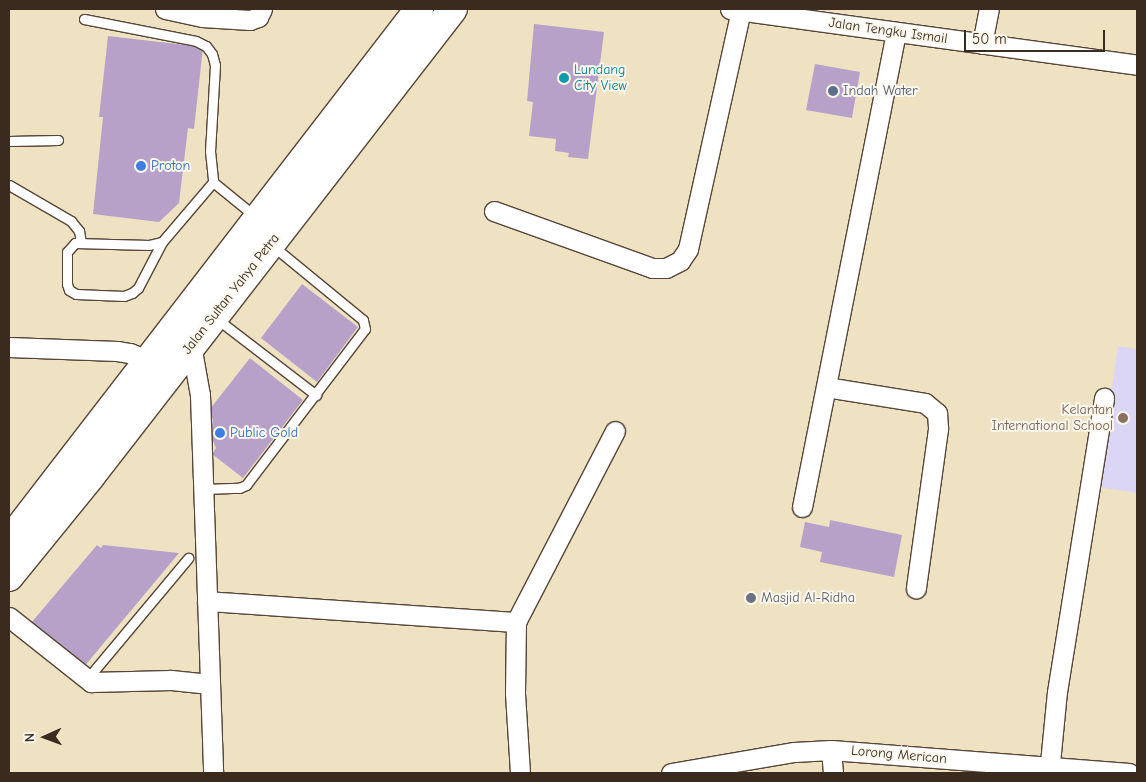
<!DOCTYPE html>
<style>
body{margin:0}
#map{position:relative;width:1146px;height:782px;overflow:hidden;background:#efe2c3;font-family:"Comic Neue",sans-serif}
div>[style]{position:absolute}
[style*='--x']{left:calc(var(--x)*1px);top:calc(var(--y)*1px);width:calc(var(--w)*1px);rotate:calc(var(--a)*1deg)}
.built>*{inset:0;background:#dcd6f6}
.building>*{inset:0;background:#b7a1c9}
.roads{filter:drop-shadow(1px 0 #564637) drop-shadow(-1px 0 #564637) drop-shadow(0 1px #564637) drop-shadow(0 -1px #564637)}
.service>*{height:9px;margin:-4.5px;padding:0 4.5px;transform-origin:4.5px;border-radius:4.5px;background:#fff}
.minor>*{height:19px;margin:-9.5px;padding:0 9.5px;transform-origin:9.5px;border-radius:9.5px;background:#fff}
.trunk>*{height:28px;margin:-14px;padding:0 14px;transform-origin:14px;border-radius:14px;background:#fff}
.dots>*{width:14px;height:14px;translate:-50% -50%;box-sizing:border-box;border:2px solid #fbf7ec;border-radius:50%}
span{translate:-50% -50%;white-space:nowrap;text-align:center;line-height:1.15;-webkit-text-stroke:4px #fbf7ec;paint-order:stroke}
.street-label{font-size:14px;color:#3b2a1e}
.culture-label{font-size:14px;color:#0d838f}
.left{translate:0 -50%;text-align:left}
.service-label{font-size:14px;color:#4e5e75}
.shop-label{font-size:14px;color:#366cbe}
.education-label{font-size:14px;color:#785e54}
.right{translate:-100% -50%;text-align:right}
.worship-label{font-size:14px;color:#5b616d}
.frame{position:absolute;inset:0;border:10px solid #3b2a1e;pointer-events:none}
.north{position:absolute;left:20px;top:712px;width:50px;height:50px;-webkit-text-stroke:4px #fbf7ec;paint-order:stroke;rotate:268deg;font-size:14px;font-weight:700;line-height:20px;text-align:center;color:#3b2a1e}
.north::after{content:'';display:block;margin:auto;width:18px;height:22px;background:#3b2a1e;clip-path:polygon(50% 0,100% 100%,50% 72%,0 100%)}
.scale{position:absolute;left:964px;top:30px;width:141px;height:22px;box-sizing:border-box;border:2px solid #3b2a1e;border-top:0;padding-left:6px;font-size:15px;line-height:18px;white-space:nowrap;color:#3b2a1e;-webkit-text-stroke:4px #fbf7ec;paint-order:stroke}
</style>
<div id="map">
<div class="built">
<i style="clip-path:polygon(1118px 346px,1137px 349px,1137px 493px,1098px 487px)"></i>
</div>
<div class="building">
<i style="clip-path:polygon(534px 24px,604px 32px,588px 159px,568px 157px,569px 153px,555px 151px,556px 139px,529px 136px,533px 102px,527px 101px)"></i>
<i style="clip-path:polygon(108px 36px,203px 47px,194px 129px,188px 128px,179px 203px,159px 222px,93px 214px,103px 117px,99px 117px)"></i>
<i style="clip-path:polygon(815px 64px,860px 72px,852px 118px,806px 110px)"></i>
<i style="clip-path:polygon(302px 284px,358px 327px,317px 382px,261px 338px)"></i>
<i style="clip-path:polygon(250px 358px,303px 400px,243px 478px,212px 454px,216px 448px,210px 434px,213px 419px,206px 414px)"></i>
<i style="clip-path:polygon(830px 520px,902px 535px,894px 577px,820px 562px,822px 552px,800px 547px,805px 522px,829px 527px)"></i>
<i style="clip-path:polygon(97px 545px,101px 548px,103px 545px,179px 553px,83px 668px,31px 623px)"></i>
</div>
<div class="roads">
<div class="service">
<i style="--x:84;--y:19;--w:114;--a:11.1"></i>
<i style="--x:196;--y:41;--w:11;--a:27"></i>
<i style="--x:206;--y:46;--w:10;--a:53"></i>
<i style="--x:212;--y:54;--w:11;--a:75"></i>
<i style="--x:215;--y:65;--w:86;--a:93.3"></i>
<i style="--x:210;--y:151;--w:31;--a:84"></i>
<i style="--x:213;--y:182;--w:55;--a:39.1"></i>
<i style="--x:9;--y:141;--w:49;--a:-1.2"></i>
<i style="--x:9;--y:185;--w:72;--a:30.1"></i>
<i style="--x:71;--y:221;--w:13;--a:51"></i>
<i style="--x:79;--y:231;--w:11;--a:80"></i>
<i style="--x:162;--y:242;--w:13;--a:167"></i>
<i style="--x:149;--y:245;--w:74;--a:-178.5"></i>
<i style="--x:75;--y:243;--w:12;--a:132"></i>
<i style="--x:67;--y:252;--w:32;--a:90"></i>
<i style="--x:67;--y:284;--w:6;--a:72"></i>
<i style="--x:69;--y:290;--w:8;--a:30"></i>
<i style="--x:76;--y:294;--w:48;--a:2.4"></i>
<i style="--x:124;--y:296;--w:9;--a:-21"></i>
<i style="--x:132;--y:293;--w:8;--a:-40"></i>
<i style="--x:138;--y:288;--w:52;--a:-62.4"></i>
<i style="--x:162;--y:242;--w:79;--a:-49.6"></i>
<i style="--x:217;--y:319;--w:125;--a:37.5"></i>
<i style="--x:203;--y:489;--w:36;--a:-2"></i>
<i style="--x:239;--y:488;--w:8;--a:-23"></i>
<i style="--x:246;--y:485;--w:196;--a:-52.7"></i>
<i style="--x:365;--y:329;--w:9;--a:-103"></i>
<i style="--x:363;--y:320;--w:117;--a:-140.6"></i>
<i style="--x:87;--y:679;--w:158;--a:-50.1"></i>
</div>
<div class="minor">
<i style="--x:165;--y:9;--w:38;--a:12"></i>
<i style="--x:202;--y:17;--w:48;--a:3.6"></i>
<i style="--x:250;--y:20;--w:9;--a:-21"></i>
<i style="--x:258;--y:17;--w:9;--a:-63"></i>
<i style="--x:730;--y:9;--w:411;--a:7.8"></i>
<i style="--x:982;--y:44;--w:36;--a:-79"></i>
<i style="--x:494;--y:211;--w:168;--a:19.8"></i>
<i style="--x:652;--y:268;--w:14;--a:0"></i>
<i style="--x:666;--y:268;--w:16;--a:-27"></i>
<i style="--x:680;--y:261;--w:14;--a:-56"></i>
<i style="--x:688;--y:249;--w:245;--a:-77.5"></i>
<i style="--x:191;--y:345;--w:51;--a:79.8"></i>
<i style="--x:200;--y:395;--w:378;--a:88"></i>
<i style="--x:9;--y:347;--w:108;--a:2.1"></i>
<i style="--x:117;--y:351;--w:13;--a:9"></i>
<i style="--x:130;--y:353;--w:21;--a:23"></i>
<i style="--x:826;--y:387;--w:100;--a:9.2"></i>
<i style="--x:925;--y:403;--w:16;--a:40"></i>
<i style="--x:937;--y:413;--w:16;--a:86"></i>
<i style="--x:938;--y:429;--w:161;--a:97.9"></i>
<i style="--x:802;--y:507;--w:484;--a:-78.8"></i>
<i style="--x:207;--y:601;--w:310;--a:3.9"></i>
<i style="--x:9;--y:617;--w:105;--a:38.4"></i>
<i style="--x:91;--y:682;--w:80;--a:-1.4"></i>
<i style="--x:171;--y:680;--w:39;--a:6"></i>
<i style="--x:831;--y:750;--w:23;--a:85"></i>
<i style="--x:520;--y:773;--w:80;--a:-93.6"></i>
<i style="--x:515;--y:693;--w:71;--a:-89.2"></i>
<i style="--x:516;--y:622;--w:215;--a:-62.6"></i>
<i style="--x:671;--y:773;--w:125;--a:-9.7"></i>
<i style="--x:794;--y:752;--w:37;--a:-3"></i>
<i style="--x:831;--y:750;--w:299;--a:4.4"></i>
<i style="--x:1049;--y:773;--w:81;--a:-84.4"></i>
<i style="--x:1057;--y:692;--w:298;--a:-80.9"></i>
</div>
<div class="trunk">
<i style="--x:9;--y:541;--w:672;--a:-52.38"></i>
<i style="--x:9;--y:577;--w:130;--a:-50.9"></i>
<i style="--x:91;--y:476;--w:591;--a:-52.22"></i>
</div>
</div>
<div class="dots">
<i style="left:564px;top:78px;background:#0f9aa8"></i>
<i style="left:833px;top:91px;background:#5c6f8a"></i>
<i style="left:141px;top:166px;background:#3f7fe0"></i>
<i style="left:1123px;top:418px;background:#8d6e63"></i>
<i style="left:220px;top:433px;background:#3f7fe0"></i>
<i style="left:751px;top:598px;background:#6b7280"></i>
</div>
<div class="street-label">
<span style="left:888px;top:31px;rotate:8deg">Jalan Tengku Ismail</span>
<span style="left:231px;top:294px;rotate:-52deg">Jalan Sultan Yahya Petra</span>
<span style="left:899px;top:755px;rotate:5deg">Lorong Merican</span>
</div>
<div class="culture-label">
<span class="left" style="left:574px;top:78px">Lundang<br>City View</span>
</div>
<div class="service-label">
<span class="left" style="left:843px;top:91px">Indah Water</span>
</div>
<div class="shop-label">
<span class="left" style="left:151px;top:166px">Proton</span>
<span class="left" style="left:230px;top:433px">Public Gold</span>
</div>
<div class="education-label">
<span class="right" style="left:1113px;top:418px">Kelantan<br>International School</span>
</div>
<div class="worship-label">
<span class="left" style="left:761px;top:598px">Masjid Al-Ridha</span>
</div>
<div class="frame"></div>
<div class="north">N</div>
<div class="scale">50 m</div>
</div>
